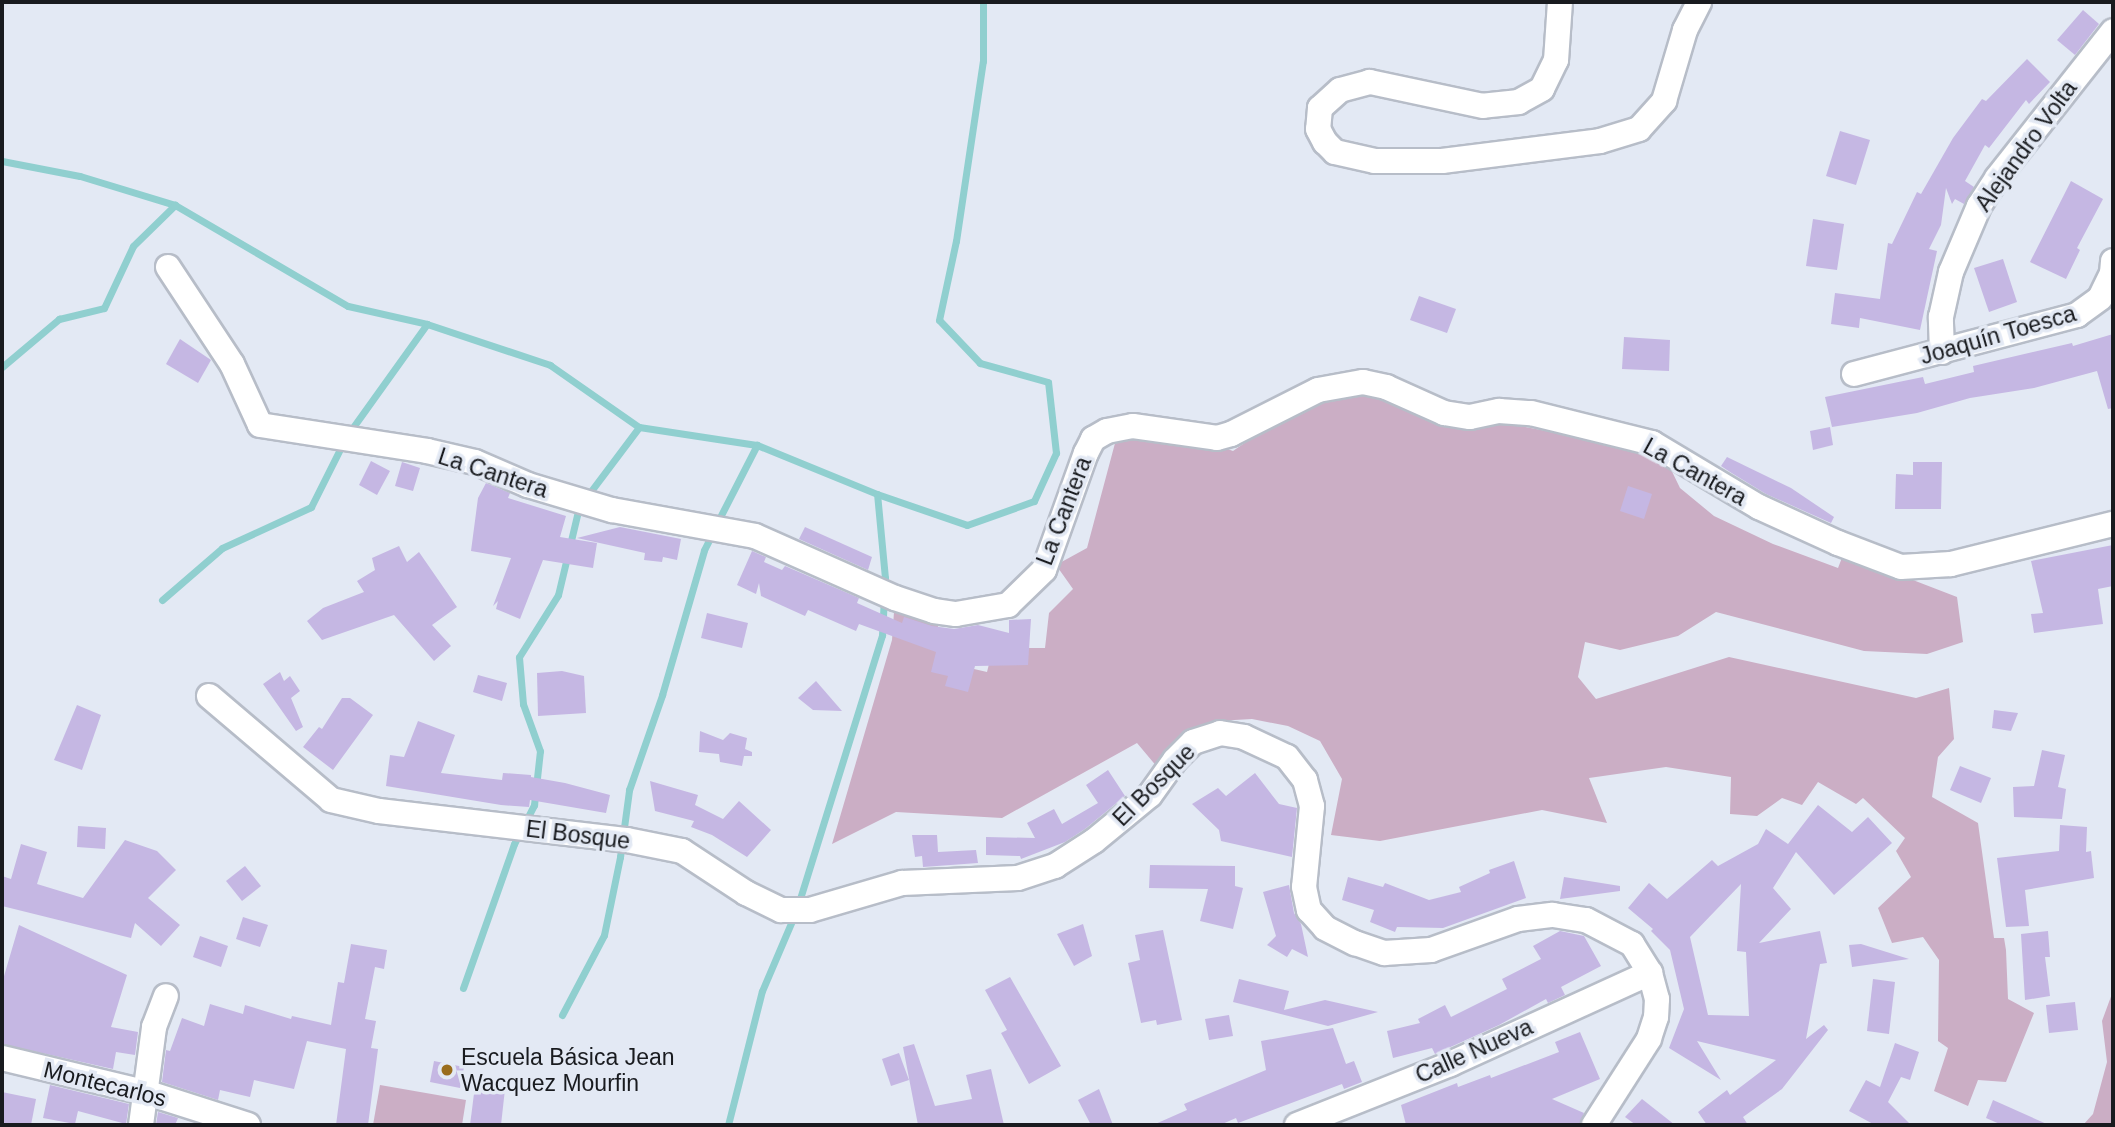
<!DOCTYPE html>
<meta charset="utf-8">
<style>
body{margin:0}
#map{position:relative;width:2115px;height:1127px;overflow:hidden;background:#e3e9f4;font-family:Arial,sans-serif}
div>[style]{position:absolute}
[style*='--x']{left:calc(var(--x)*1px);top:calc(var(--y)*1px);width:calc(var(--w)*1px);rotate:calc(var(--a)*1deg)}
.green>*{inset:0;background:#cbaec5}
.stream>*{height:7px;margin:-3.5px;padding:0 3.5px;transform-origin:3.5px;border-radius:3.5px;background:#90cfcf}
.building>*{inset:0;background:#c5b7e3}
.roads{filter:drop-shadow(2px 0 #b7bdc8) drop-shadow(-2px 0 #b7bdc8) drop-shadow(0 2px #b7bdc8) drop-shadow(0 -2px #b7bdc8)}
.minor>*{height:24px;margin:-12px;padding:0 12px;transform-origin:12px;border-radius:12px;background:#fff}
.dots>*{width:19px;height:19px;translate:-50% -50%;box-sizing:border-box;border:4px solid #e3e9f4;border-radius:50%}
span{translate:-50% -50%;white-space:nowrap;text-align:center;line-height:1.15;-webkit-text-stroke:7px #e3e9f4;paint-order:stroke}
.street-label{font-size:23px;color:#191b1f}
.poi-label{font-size:23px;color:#191b1f}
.left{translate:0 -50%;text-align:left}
.frame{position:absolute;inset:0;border:4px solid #191b1f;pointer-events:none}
</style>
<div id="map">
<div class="green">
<i style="clip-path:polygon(1336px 380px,1451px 413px,1663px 453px,1680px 488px,1714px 516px,1773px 544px,1838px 568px,1845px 550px,1874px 565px,1957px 597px,1963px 642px,1927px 654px,1864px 651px,1716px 612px,1678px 636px,1620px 650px,1585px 642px,1578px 677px,1596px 699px,1729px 657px,1916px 698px,1949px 688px,1954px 739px,1938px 757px,1932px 797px,1978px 823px,1994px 938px,2004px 938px,2006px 950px,2008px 999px,2034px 1013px,2006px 1082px,1978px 1080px,1968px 1106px,1934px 1091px,1948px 1048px,1938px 1041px,1939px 960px,1923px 937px,1892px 943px,1878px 908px,1911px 877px,1896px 851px,1905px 838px,1863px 798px,1856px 804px,1818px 782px,1802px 805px,1782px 798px,1757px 816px,1730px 814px,1731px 777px,1666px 767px,1589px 778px,1607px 823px,1542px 810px,1380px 841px,1331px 835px,1342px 779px,1320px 741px,1288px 726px,1252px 719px,1217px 721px,1188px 734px,1158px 768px,1137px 743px,1002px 818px,896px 812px,832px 844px,892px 640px,894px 612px,938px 626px,935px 650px,948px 663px,987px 672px,993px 648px,1045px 648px,1049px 613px,1073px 589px,1056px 565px,1087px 548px,1118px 432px,1172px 429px,1233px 451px)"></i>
<i style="clip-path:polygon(2113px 991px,2113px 1125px,2083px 1125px,2093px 1114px,2107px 1062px,2102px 1021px)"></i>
<i style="clip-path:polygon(380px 1085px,466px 1100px,462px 1125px,373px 1125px)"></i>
</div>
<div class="stream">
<i style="--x:2;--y:161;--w:79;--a:10.9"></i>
<i style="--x:80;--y:176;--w:99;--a:17"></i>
<i style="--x:175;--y:205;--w:200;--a:30.3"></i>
<i style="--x:348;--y:306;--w:81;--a:12.8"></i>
<i style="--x:427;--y:324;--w:130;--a:18.4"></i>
<i style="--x:550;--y:365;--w:108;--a:34.9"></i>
<i style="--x:639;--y:427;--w:119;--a:8.7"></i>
<i style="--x:757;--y:445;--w:130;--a:22.2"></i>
<i style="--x:877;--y:494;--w:95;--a:19"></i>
<i style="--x:967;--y:525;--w:71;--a:-19.7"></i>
<i style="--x:1034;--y:501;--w:53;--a:-65.4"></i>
<i style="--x:1056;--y:453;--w:71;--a:-96.4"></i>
<i style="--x:1048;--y:382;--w:71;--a:-164.4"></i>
<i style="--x:980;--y:363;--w:59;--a:-133.6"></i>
<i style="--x:939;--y:320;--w:81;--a:-77.9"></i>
<i style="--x:956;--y:241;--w:182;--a:-81.5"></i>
<i style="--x:983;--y:61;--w:59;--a:-90"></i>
<i style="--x:2;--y:367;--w:75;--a:-40.1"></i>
<i style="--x:59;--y:319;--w:46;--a:-13.7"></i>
<i style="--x:104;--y:308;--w:68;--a:-64.9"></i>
<i style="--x:133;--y:246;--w:59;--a:-44.3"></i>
<i style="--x:717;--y:523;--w:88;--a:-62.9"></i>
<i style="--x:162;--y:600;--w:79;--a:-40.9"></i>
<i style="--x:222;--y:548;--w:98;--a:-24.7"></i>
<i style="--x:311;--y:507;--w:78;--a:-63.4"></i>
<i style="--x:346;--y:437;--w:139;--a:-54.4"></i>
<i style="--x:798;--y:905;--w:283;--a:-72.7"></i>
<i style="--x:882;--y:635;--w:57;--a:-87"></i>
<i style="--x:885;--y:578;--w:84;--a:-95.4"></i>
<i style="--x:463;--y:988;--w:153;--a:-70.5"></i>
<i style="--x:514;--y:844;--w:44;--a:-62.9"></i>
<i style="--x:534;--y:805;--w:54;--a:-83.7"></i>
<i style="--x:540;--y:751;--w:50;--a:-109.9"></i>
<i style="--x:523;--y:704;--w:47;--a:-94.9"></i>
<i style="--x:519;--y:657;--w:73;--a:-57.8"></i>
<i style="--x:558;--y:595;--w:90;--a:-76.6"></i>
<i style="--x:579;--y:507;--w:100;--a:-53.1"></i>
<i style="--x:562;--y:1015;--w:90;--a:-62.3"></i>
<i style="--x:604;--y:935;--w:80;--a:-78.4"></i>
<i style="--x:620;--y:857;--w:68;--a:-82.3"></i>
<i style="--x:629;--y:790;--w:101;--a:-70.8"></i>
<i style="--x:662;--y:695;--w:151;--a:-73.8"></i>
<i style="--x:704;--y:550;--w:18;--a:-63"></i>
<i style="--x:728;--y:1125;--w:138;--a:-75.8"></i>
<i style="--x:762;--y:991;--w:82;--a:-66.9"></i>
</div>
<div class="building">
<i style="clip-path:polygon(2083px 10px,2099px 24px,2075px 55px,2057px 40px)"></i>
<i style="clip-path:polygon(2027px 59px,2050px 82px,2029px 104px,2026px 100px,1989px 148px,1985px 145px,1965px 181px,1974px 187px,1964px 204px,1955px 199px,1952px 204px,1946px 188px,1941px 225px,1929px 249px,1937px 251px,1920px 330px,1860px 318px,1859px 328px,1831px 324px,1835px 293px,1880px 299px,1888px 243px,1892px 244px,1917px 192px,1921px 194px,1953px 138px,1982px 99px,1986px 101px)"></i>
<i style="clip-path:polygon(1840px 131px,1870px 140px,1856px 185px,1826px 176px)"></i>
<i style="clip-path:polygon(2071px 181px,2103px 199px,2077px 248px,2080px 250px,2066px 279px,2030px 262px)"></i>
<i style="clip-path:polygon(1813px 219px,1844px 224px,1837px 270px,1806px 266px)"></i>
<i style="clip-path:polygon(2003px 259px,2017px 302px,1989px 312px,1974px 268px)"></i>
<i style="clip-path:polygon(1419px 296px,1456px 309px,1447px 333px,1410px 320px)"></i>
<i style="clip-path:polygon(2113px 334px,2113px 408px,2108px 409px,2097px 371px,2034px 388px,1970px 398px,1917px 413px,1832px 427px,1825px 397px,1923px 377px,1925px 384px,1974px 372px,1973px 366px,2072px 343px,2073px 346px)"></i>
<i style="clip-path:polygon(1624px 337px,1670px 340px,1669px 371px,1622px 369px)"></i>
<i style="clip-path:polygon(180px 339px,211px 360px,198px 383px,166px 364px)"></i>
<i style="clip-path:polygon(1830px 427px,1833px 445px,1813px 450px,1810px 431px)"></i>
<i style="clip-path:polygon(1727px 457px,1791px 488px,1834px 517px,1831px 523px,1766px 494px,1730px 472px,1721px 466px)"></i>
<i style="clip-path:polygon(371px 461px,390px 471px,377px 495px,359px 485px)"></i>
<i style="clip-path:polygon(402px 462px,420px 468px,413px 491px,395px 486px)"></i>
<i style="clip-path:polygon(1913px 462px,1942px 462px,1941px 509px,1895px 509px,1896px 474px,1913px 475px)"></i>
<i style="clip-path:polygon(486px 483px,510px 493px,508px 498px,566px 516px,560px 537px,597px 543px,593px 568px,543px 560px,520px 619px,496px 609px,498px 601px,493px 606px,511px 558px,471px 551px,478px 498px)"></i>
<i style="clip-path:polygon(1628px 486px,1652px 494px,1644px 519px,1620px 511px)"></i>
<i style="clip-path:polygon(620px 527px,681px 539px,677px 560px,663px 557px,662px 562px,644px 560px,645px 553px,577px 538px)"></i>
<i style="clip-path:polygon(805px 527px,872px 557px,868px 570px,799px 539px)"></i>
<i style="clip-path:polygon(2113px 545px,2113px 586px,2098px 589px,2103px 624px,2034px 633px,2031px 614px,2043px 613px,2031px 561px)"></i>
<i style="clip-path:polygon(399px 546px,407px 562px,419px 552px,457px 607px,432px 625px,451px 646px,434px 661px,394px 615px,322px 640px,307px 621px,323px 608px,364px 592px,357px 581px,375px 570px,372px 558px)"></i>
<i style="clip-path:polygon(752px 551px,766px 557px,764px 562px,782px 570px,785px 566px,859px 598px,857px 603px,902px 623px,904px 617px,932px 626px,954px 629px,978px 625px,1009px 633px,1009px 620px,1031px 619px,1028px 665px,975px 666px,968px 692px,945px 686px,948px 676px,931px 672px,936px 652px,859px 624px,856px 631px,808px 610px,805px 616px,761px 596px,759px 583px,756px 594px,737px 585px)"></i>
<i style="clip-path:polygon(707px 613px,748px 623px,742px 648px,701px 638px)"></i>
<i style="clip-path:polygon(562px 671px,584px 676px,586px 713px,538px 716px,537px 673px)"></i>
<i style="clip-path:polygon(280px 672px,284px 681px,290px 676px,300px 691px,291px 698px,303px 727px,296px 731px,263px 684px)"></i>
<i style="clip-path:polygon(478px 675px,507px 683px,502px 701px,473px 692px)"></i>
<i style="clip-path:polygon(816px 681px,842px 711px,813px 710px,798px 698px)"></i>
<i style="clip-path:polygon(342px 698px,350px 698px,373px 715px,333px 770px,303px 747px,319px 727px,322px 729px)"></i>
<i style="clip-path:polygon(77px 705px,101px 715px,82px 770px,54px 760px)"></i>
<i style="clip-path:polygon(1994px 710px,2018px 713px,2011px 731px,1992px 728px)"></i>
<i style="clip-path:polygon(418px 721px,455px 735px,441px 773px,502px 780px,503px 773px,531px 775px,531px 777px,565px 783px,610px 795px,606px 813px,530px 800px,529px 807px,501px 805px,386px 786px,390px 755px,404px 757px)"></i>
<i style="clip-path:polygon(700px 731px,723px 740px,730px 733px,747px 738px,745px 749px,752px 752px,752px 756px,744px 756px,742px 766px,720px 762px,719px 754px,699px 752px)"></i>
<i style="clip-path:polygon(2042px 750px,2065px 755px,2058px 787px,2066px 789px,2062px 819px,2014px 817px,2013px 787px,2034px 786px)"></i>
<i style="clip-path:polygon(1960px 766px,1991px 778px,1981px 803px,1950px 790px)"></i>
<i style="clip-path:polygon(1108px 770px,1125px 796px,1085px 829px,1065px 842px,1021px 859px,1020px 856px,986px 855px,986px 837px,1035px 838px,1027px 823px,1054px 809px,1062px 824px,1098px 803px,1086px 785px)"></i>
<i style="clip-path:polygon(1255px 773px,1279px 804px,1297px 808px,1292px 857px,1221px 841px,1219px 830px,1192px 804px,1218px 788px,1226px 796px)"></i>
<i style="clip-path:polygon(650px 781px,698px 795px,695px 805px,723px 819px,739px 801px,771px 830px,747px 857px,712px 835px,691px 827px,694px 821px,655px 811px)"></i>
<i style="clip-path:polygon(evenodd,1818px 805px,1852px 832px,1868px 817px,1892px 843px,1834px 895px,1796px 852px,1773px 888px,1791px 909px,1759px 943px,1820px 931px,1827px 963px,1820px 964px,1806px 1039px,1824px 1025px,1828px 1030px,1782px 1089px,1743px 1117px,1748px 1125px,1707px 1125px,1698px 1112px,1727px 1090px,1730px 1095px,1776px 1060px,1697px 1041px,1721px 1080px,1669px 1048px,1684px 1009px,1670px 950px,1651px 931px,1653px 929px,1628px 908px,1649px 883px,1667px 899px,1712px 860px,1718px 866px,1758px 844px,1766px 829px,1788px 844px,1818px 805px,1741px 884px,1737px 951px,1746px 952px,1749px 1016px,1708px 1015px,1690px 937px,1741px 884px)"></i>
<i style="clip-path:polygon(2060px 825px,2087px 827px,2086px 852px,2091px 851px,2094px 878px,2025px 890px,2029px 926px,2006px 927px,1997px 858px,2059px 851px)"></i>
<i style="clip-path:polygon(78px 826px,106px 828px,105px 849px,77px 847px)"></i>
<i style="clip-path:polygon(912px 835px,937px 835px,938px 852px,976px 850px,978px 863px,923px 867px,922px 856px,915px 857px)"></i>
<i style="clip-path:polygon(125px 840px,157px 851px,176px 870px,148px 898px,180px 925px,161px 946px,135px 923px,131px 938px,2px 906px,2px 876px,11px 879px,21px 844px,47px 852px,37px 884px,83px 898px)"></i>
<i style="clip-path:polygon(1514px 861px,1526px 898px,1443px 928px,1397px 927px,1395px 932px,1370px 922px,1374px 910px,1342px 900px,1348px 877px,1383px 887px,1385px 883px,1429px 900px,1461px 892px,1459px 887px,1490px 873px,1489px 870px)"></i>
<i style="clip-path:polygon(1150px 865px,1235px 866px,1235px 886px,1243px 888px,1233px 929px,1200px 921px,1208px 889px,1149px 888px)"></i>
<i style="clip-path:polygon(245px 866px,261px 886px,242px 901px,226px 881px)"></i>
<i style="clip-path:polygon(1564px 877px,1620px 886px,1620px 891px,1560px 899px)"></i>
<i style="clip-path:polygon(1289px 885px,1294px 913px,1301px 924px,1308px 957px,1292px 949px,1287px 957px,1267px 945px,1276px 936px,1263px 892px)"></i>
<i style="clip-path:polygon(243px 917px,268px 925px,260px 947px,236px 939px)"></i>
<i style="clip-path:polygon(1083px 924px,1092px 956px,1074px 966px,1057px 934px)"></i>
<i style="clip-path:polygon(19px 925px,127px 975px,111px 1027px,138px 1032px,135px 1055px,116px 1052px,113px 1069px,2px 1044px,2px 983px)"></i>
<i style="clip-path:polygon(1163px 930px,1182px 1020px,1157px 1025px,1156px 1020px,1141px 1023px,1128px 963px,1140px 960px,1135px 935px)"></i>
<i style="clip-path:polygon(1560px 931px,1584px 936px,1601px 966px,1561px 987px,1565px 995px,1548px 1003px,1546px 999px,1499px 1025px,1435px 1054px,1432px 1048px,1393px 1058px,1387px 1031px,1420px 1023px,1418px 1019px,1445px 1005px,1451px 1017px,1507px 989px,1502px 979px,1541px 959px,1533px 946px)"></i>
<i style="clip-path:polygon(2048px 931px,2050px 957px,2045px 957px,2050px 996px,2025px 1000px,2021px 934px)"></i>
<i style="clip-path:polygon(200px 936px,228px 946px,221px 967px,193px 957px)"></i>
<i style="clip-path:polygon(351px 944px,387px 950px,384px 969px,375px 967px,365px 1019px,376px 1021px,371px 1048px,378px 1049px,368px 1125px,336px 1125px,346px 1049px,307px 1041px,294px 1089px,254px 1080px,250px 1097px,220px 1090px,218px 1100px,162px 1082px,166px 1050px,170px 1051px,182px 1018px,204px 1026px,210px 1004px,243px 1014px,245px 1005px,291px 1019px,292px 1016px,331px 1025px,338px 982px,344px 983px)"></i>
<i style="clip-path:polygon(1861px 944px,1909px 959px,1852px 967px,1849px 945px)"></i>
<i style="clip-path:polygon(1010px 977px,1061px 1066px,1029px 1084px,1001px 1033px,1007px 1030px,985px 990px)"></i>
<i style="clip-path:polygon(1239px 979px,1289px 991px,1284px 1010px,1325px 1000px,1378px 1012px,1328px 1026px,1233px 1002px)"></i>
<i style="clip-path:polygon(1873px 979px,1895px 982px,1889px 1034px,1867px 1031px)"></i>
<i style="clip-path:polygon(2075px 1002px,2078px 1030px,2049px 1033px,2046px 1005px)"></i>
<i style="clip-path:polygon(1229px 1015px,1233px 1036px,1209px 1040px,1205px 1019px)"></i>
<i style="clip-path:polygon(1333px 1028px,1346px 1064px,1354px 1061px,1362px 1082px,1344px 1089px,1342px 1084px,1238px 1123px,1236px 1118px,1220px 1125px,1153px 1125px,1187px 1110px,1184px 1104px,1266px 1070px,1261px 1041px)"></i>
<i style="clip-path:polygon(1580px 1032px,1600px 1079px,1552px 1099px,1584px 1113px,1579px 1125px,1406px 1125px,1401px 1105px,1457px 1083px,1458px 1087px,1490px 1075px,1491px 1078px,1559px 1052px,1555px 1042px)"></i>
<i style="clip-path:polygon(1895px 1043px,1919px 1052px,1910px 1080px,1901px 1077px,1888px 1102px,1911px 1125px,1875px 1125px,1849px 1111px,1866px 1080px,1880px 1087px)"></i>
<i style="clip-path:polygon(914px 1044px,935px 1106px,972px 1099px,966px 1075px,991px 1069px,1004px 1125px,918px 1125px,903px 1047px)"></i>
<i style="clip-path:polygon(899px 1053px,909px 1080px,891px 1086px,882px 1059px)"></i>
<i style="clip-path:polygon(434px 1061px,464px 1067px,460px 1088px,430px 1082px)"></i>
<i style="clip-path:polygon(50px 1085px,129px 1104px,126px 1124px,78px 1111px,75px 1124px,43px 1118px)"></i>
<i style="clip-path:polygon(475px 1086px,505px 1089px,501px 1125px,470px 1125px)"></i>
<i style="clip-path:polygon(1099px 1089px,1113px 1125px,1091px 1125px,1078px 1100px)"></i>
<i style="clip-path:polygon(2px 1092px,36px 1099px,31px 1125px,2px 1125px)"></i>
<i style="clip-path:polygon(1642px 1099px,1675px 1125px,1636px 1125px,1625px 1117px)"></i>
<i style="clip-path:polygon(1993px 1100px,2049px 1125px,2002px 1125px,1986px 1118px)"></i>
<i style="clip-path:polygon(158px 1112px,178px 1118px,175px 1125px,156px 1125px)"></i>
</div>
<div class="roads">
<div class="minor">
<i style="--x:1560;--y:2;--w:58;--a:93.9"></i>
<i style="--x:1556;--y:60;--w:32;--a:116"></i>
<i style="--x:1542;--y:89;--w:26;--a:151"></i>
<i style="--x:1519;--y:102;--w:36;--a:174"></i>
<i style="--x:1483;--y:106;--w:116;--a:-168"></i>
<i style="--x:1370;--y:82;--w:31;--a:165"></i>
<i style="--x:1340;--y:90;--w:27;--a:138"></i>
<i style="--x:1320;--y:108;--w:21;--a:95"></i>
<i style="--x:1318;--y:129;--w:15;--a:62"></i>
<i style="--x:1325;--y:142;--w:14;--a:45"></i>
<i style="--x:1335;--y:152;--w:41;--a:12.7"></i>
<i style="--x:1375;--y:161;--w:67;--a:0"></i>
<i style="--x:1442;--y:161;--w:159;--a:-7.2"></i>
<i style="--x:1600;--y:141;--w:41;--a:-17.1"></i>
<i style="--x:1639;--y:129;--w:38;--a:-48"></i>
<i style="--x:1664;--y:101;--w:74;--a:-73.5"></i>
<i style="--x:1685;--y:30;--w:31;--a:-63"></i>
<i style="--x:168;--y:267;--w:116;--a:56.6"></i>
<i style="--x:232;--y:364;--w:67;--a:65.3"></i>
<i style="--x:260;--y:425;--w:169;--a:8.8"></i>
<i style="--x:427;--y:451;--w:49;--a:12.9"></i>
<i style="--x:475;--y:462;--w:58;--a:23.5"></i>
<i style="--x:528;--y:485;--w:88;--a:16.6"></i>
<i style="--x:612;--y:510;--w:145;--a:10.3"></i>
<i style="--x:755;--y:536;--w:153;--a:23.9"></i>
<i style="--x:895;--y:598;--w:41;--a:18.4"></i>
<i style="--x:934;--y:611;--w:22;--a:8"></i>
<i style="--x:956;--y:614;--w:53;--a:-9.8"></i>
<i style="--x:1008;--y:605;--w:50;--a:-44.2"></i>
<i style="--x:1044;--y:570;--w:124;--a:-70.3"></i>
<i style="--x:1086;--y:453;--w:16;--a:-63"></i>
<i style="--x:1093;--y:439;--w:16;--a:-30"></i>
<i style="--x:1107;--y:431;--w:26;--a:-11"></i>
<i style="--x:1133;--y:426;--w:85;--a:8.1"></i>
<i style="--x:1217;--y:438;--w:15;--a:-16"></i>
<i style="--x:1231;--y:434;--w:97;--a:-26.8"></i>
<i style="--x:1318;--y:390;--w:46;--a:-10.1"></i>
<i style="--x:1363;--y:382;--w:24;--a:12"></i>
<i style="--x:1386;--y:387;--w:64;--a:24.1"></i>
<i style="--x:1444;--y:413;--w:26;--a:9"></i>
<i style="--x:1470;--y:417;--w:30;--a:-12"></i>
<i style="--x:1499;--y:411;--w:32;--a:4"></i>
<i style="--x:1531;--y:413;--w:125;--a:13.9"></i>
<i style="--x:1652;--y:443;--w:125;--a:30.9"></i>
<i style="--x:1759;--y:507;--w:87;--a:24.5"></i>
<i style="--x:1838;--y:543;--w:67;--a:20.9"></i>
<i style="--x:1901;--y:567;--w:50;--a:-3.4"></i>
<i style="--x:1951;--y:564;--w:167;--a:-13.9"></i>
<i style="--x:1942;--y:352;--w:35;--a:-92"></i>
<i style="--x:1941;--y:317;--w:46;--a:-77.5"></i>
<i style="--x:1951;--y:272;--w:72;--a:-67"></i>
<i style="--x:1979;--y:206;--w:33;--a:-57"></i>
<i style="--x:1997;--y:178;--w:187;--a:-51.7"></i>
<i style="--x:1854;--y:374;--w:231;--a:-14.8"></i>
<i style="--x:2077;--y:315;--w:29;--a:-36"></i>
<i style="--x:2100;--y:298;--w:28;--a:-64"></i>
<i style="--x:2112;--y:273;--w:12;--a:-85"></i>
<i style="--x:209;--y:696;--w:160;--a:40.4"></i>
<i style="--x:331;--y:800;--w:49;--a:12.9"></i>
<i style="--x:379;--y:811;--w:250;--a:6.7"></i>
<i style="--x:627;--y:840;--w:56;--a:11.3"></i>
<i style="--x:682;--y:851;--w:77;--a:33.3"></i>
<i style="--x:746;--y:893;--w:39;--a:26"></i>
<i style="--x:781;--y:910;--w:29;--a:0"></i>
<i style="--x:810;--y:910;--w:96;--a:-16.4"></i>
<i style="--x:902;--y:883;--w:116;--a:-2.5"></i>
<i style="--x:1018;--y:878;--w:39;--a:-18"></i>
<i style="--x:1055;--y:866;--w:46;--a:-32.7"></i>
<i style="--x:1094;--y:841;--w:72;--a:-39.4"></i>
<i style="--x:1150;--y:795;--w:43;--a:-54.5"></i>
<i style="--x:1175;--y:760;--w:25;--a:-45"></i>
<i style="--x:1193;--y:742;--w:28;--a:-18"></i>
<i style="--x:1220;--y:733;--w:24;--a:9"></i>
<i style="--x:1244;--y:737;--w:47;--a:24.9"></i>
<i style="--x:1287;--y:757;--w:29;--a:52"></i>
<i style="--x:1305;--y:780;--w:27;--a:75"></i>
<i style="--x:1312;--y:806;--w:81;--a:95.6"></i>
<i style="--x:1304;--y:887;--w:24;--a:78"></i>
<i style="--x:1309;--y:910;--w:24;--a:48"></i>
<i style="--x:1325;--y:928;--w:34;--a:27"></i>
<i style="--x:1355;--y:943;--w:31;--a:19"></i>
<i style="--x:1384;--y:953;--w:47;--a:-3.7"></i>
<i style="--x:1431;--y:950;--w:92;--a:-19.6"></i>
<i style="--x:1518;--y:919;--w:35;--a:-7"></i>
<i style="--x:1553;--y:915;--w:33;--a:9"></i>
<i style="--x:1586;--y:920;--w:52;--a:27.6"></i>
<i style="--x:1632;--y:944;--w:34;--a:58"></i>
<i style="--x:1650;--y:973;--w:27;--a:75"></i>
<i style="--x:1657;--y:999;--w:18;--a:93"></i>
<i style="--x:1656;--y:1017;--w:23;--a:108"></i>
<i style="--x:1649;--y:1039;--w:102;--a:122.6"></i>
<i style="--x:2;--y:1058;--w:150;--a:13.5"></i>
<i style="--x:148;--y:1093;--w:105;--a:17.7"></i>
<i style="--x:141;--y:1125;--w:99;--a:-82.4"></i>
<i style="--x:154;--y:1027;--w:33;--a:-69"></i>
<i style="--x:1297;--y:1125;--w:165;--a:-21.7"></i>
<i style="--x:1450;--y:1064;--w:220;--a:-24.5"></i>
</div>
</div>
<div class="dots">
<i style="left:447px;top:1070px;background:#9a6d1d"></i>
</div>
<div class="street-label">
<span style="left:2026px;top:146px;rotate:-54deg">Alejandro Volta</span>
<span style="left:1998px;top:335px;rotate:-16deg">Joaquín Toesca</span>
<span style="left:1695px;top:472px;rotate:29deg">La Cantera</span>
<span style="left:493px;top:473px;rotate:18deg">La Cantera</span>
<span style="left:1064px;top:511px;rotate:-69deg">La Cantera</span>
<span style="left:1154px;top:785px;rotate:-45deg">El Bosque</span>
<span style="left:578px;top:835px;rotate:7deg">El Bosque</span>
<span style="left:1474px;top:1051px;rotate:-24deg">Calle Nueva</span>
<span style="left:105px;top:1084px;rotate:14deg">Montecarlos</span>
</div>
<div class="poi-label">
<span class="left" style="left:461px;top:1070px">Escuela Básica Jean<br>Wacquez Mourfin</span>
</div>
<div class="frame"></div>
</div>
